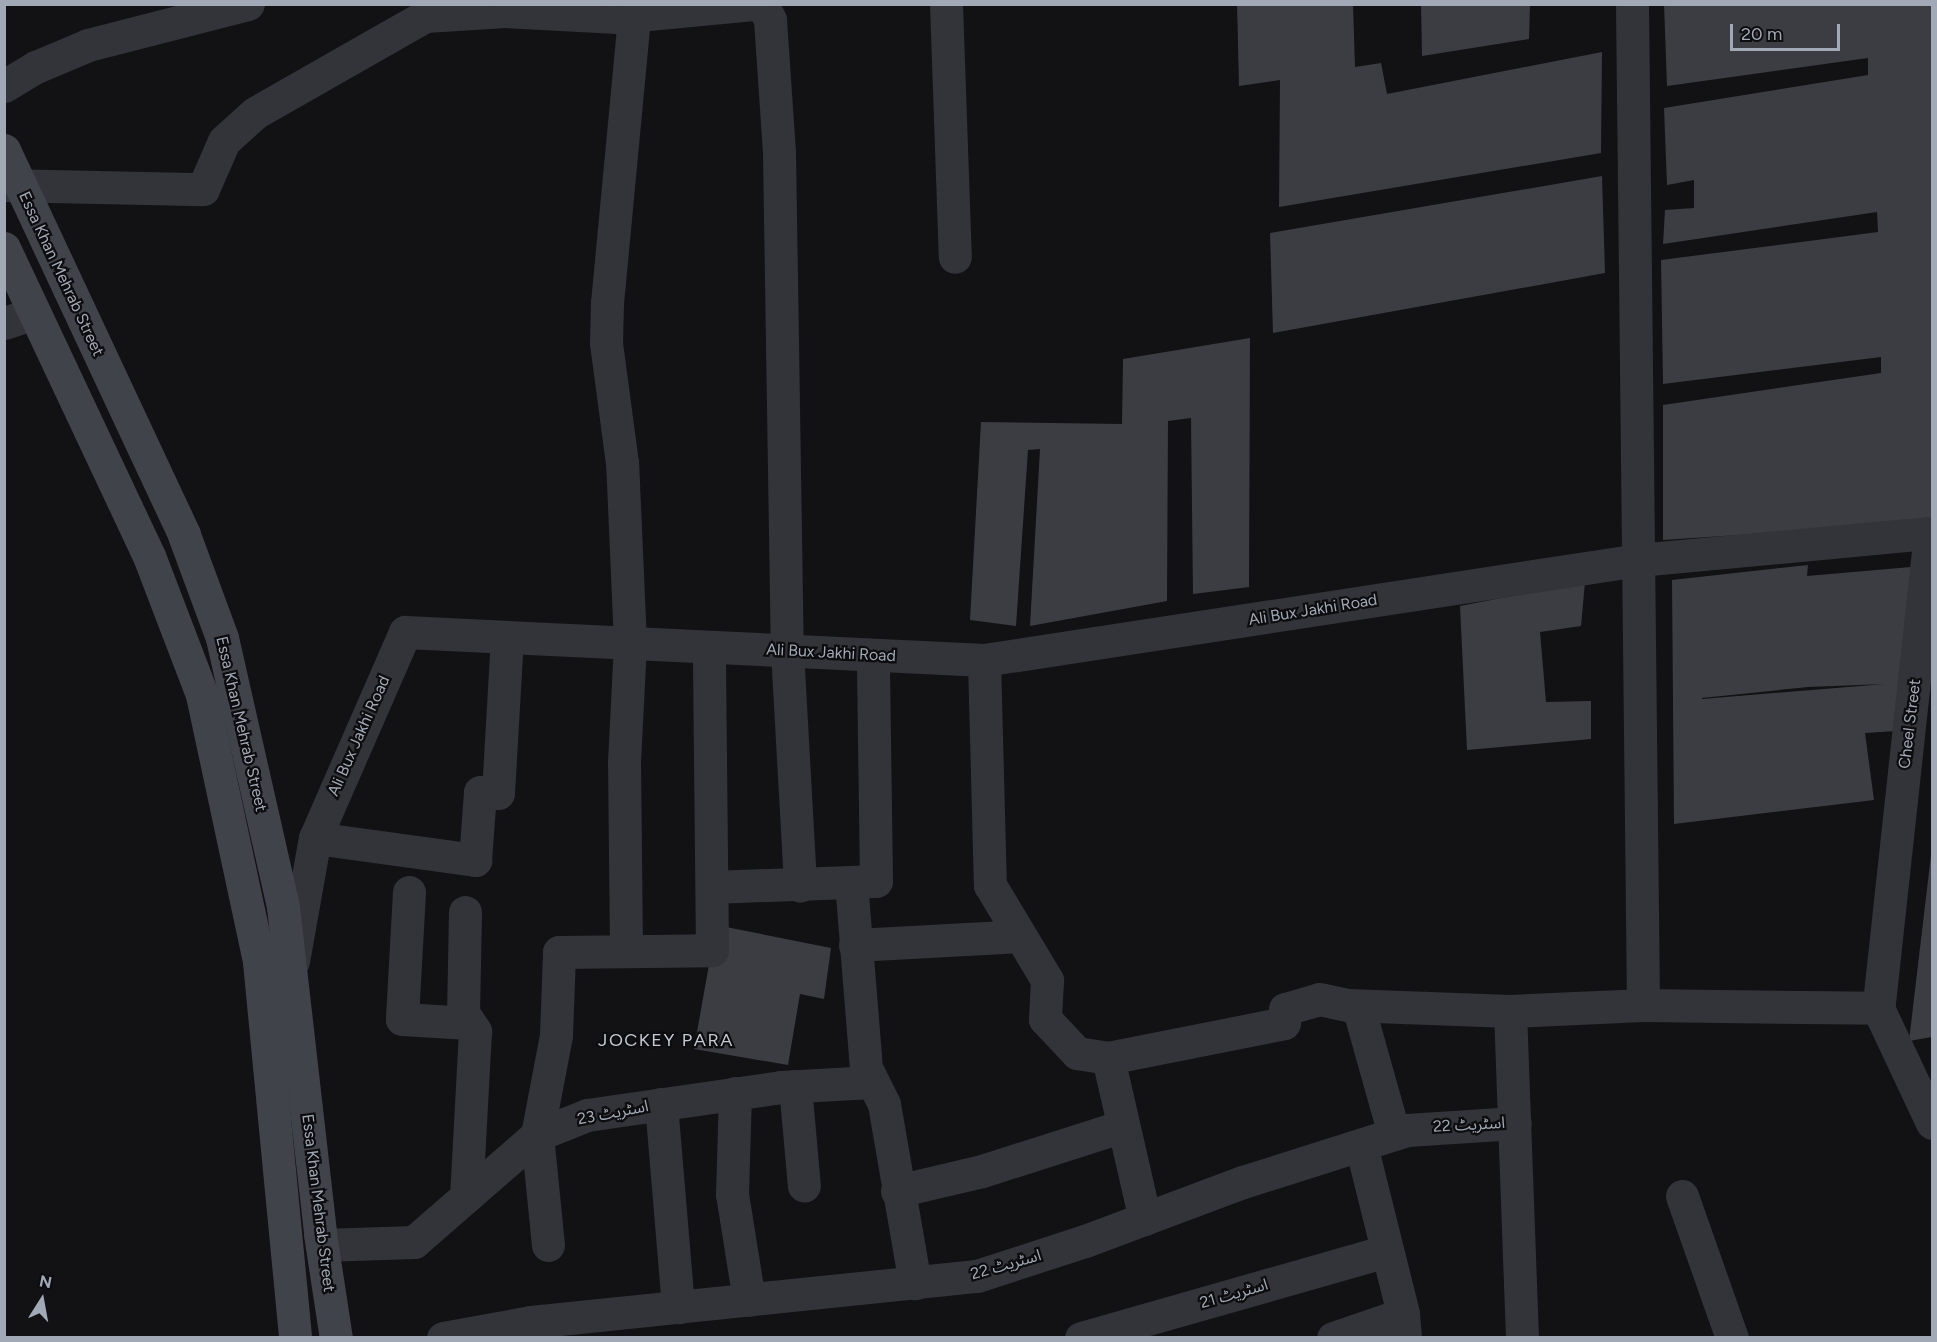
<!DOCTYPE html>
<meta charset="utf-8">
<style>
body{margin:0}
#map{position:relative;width:1937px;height:1342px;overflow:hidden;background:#121214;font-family:Figtree,"Noto Sans Arabic",sans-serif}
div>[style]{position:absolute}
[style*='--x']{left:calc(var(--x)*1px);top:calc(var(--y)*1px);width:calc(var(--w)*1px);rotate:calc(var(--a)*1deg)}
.building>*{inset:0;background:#3c3d42}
.minor>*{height:33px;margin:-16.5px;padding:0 16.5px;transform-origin:16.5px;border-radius:16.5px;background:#333439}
.secondary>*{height:33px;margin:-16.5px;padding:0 16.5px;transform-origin:16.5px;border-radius:16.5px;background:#41434a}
span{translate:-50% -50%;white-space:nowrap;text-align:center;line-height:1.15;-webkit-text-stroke:4.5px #0d0d0f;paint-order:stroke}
.street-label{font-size:16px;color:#a2a9b6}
.neighbourhood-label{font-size:18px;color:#c4c8d2;letter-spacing:1.5px}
.frame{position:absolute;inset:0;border:6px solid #a2a9b6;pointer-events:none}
.north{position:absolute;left:12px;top:1270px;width:60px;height:60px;-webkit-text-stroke:4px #0d0d0f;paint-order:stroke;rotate:11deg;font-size:16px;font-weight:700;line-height:24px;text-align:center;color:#a2a9b6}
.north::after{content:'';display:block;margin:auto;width:21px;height:27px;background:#a2a9b6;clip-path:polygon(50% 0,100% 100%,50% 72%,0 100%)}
.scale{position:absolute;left:1730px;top:24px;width:110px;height:27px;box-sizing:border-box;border:3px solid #a2a9b6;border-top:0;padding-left:8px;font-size:18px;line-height:21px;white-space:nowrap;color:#a2a9b6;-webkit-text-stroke:4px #0d0d0f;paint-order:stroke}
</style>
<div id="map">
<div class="building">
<i style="clip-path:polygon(1237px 4px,1353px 4px,1355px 67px,1381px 63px,1387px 94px,1602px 52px,1601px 153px,1279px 207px,1280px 80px,1239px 86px)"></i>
<i style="clip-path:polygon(1421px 4px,1530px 4px,1529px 39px,1422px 56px)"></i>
<i style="clip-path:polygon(1664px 4px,1932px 4px,1932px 522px,1663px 540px,1663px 405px,1881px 373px,1881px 357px,1663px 384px,1661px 260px,1878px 232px,1877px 212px,1663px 244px,1665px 210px,1694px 208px,1694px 180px,1667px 185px,1664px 108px,1868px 75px,1868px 58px,1667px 86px)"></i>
<i style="clip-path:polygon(1602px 176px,1605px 273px,1273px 333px,1270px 233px)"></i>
<i style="clip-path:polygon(1250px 338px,1249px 587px,1193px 594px,1191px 418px,1168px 421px,1167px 601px,1030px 626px,1040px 449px,1028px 450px,1016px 626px,970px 620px,981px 422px,1122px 424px,1123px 359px)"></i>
<i style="clip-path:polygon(evenodd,1808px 565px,1807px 576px,1911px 567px,1896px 731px,1865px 733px,1874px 800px,1674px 824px,1672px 580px,1808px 565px,1885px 684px,1702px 699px,1702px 698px,1808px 687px,1885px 684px)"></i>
<i style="clip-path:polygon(1585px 582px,1581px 626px,1540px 632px,1546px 702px,1591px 701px,1591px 739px,1467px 750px,1460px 606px)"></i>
<i style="clip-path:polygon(1931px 855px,1932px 1037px,1909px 1041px)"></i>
<i style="clip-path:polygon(716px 925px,831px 948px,824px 999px,800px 994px,788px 1065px,694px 1049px)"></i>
</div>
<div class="minor">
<i style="--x:762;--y:4;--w:18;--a:63"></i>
<i style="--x:770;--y:20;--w:132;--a:86.1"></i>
<i style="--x:779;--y:152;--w:499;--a:89.1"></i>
<i style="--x:787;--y:651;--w:235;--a:86.8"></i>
<i style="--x:946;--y:4;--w:253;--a:88"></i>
<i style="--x:1632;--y:4;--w:1001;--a:89.37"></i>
<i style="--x:4;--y:86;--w:37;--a:-31"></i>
<i style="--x:36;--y:67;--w:56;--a:-22.9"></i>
<i style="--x:88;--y:45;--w:165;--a:-14.4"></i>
<i style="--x:4;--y:185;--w:199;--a:1.2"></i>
<i style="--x:203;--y:189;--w:52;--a:-66.4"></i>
<i style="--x:224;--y:141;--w:42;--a:-42.1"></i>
<i style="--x:255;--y:113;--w:196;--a:-29.7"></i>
<i style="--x:425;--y:16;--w:80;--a:-3.6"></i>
<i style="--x:505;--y:11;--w:112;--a:3.1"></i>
<i style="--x:617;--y:17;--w:139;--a:-5.4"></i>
<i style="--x:4;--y:323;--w:32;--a:-18"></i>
<i style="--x:984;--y:660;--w:225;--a:88.5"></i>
<i style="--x:990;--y:885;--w:111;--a:59"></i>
<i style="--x:1047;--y:980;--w:39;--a:93"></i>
<i style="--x:1045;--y:1019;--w:47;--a:46.7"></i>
<i style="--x:1077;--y:1053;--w:31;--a:9"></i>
<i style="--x:1108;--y:1058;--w:179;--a:-11.2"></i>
<i style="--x:1284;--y:1023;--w:14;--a:-86"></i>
<i style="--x:1285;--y:1009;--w:35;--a:-16"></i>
<i style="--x:1319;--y:999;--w:30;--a:12"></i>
<i style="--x:1348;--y:1005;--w:162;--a:2.1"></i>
<i style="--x:315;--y:838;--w:162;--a:7.8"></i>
<i style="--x:475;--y:860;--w:68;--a:-85.8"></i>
<i style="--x:480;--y:792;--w:18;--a:3"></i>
<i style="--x:498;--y:793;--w:156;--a:-86.7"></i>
<i style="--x:851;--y:882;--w:187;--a:85.4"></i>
<i style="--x:866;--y:1068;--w:40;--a:63.4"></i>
<i style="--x:884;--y:1104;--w:182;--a:80.2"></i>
<i style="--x:712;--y:887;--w:164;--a:-2.1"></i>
<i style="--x:876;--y:881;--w:226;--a:-90.8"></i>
<i style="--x:409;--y:892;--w:127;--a:93.2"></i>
<i style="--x:402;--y:1019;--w:67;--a:3.4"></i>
<i style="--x:465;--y:912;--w:101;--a:91.1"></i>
<i style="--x:463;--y:1013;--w:22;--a:56"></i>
<i style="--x:475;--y:1031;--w:166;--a:93.1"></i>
<i style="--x:855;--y:945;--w:165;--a:-3.1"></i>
<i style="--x:626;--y:950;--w:188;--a:-90.6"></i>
<i style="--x:624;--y:762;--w:119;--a:-87.1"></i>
<i style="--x:630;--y:643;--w:180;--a:-92.5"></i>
<i style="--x:622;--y:463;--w:121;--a:-97.6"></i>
<i style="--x:606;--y:343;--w:40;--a:-88.6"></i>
<i style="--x:607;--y:303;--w:289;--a:-84.6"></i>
<i style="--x:293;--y:961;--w:125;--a:-79.9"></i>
<i style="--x:315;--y:838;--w:225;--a:-66.4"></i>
<i style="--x:405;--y:632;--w:580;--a:2.77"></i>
<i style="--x:984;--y:660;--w:662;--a:-8.69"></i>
<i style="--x:1638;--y:560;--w:293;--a:-5.3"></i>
<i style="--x:1930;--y:533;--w:478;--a:96.2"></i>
<i style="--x:1878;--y:1008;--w:127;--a:64.8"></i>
<i style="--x:1358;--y:1006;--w:133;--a:74.3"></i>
<i style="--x:1108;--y:1058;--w:165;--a:77.1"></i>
<i style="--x:795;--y:1086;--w:100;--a:84.9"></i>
<i style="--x:735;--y:1093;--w:101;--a:91.7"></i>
<i style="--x:732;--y:1194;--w:107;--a:80.9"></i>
<i style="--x:661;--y:1104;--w:204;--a:85.2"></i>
<i style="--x:1361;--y:1145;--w:174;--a:76"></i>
<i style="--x:1403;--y:1314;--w:24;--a:85"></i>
<i style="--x:897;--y:1191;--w:87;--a:-13.2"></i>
<i style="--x:982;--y:1171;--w:148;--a:-17.7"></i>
<i style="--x:1682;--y:1196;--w:151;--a:70.6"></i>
<i style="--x:322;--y:1245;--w:92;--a:-1.9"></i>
<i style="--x:414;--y:1242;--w:163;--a:-41"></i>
<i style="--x:537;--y:1135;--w:54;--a:-21.8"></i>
<i style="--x:587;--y:1115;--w:196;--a:-8.2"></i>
<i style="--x:781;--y:1087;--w:91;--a:-3.1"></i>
<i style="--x:548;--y:1245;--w:111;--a:-95.7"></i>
<i style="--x:537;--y:1135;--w:102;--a:-79.2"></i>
<i style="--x:556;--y:1035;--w:83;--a:-87.9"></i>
<i style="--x:559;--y:952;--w:153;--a:-0.7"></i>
<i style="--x:712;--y:950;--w:303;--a:-90.6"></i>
<i style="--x:443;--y:1338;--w:89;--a:-10.3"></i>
<i style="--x:531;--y:1322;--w:448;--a:-5.9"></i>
<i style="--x:977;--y:1276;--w:114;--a:-18"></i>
<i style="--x:1085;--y:1241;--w:169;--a:-20.5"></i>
<i style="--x:1243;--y:1182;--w:172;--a:-17.6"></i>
<i style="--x:1407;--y:1130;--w:108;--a:-3.7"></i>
<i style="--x:1081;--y:1338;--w:318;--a:-15.9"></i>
<i style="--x:1333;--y:1338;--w:74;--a:-18.9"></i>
<i style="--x:1522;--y:1338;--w:327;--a:-92.1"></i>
<i style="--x:1510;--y:1011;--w:133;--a:-2.6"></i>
<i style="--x:1643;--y:1005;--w:235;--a:0.7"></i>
</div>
<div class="secondary">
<i style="--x:4;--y:150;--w:425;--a:64.9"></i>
<i style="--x:184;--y:535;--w:110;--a:69.7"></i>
<i style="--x:222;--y:638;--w:276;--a:77.2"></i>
<i style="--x:283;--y:907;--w:329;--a:83.5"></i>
<i style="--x:320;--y:1234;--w:105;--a:81.3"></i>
<i style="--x:4;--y:248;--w:340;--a:64.8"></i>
<i style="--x:149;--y:556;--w:149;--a:69.1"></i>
<i style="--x:202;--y:695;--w:273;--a:77.9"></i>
<i style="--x:259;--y:962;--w:378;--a:84.5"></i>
</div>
<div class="street-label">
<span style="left:61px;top:274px;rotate:65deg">Essa Khan Mehrab Street</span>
<span style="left:1313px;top:610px;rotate:-9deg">Ali Bux Jakhi Road</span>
<span style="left:831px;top:653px;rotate:3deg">Ali Bux Jakhi Road</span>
<span style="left:241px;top:724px;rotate:77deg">Essa Khan Mehrab Street</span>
<span style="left:1910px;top:724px;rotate:-83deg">Cheel Street</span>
<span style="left:359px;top:736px;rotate:-66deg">Ali Bux Jakhi Road</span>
<span style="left:613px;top:1113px;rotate:-11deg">اسٹریٹ 23</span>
<span style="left:1469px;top:1125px;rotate:-3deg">اسٹریٹ 22</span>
<span style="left:318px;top:1203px;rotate:83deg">Essa Khan Mehrab Street</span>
<span style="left:1006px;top:1265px;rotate:-16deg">اسٹریٹ 22</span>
<span style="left:1234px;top:1294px;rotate:-16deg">اسٹریٹ 21</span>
</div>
<div class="neighbourhood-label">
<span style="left:666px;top:1040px">JOCKEY PARA</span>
</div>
<div class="frame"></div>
<div class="north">N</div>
<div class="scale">20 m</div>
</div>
